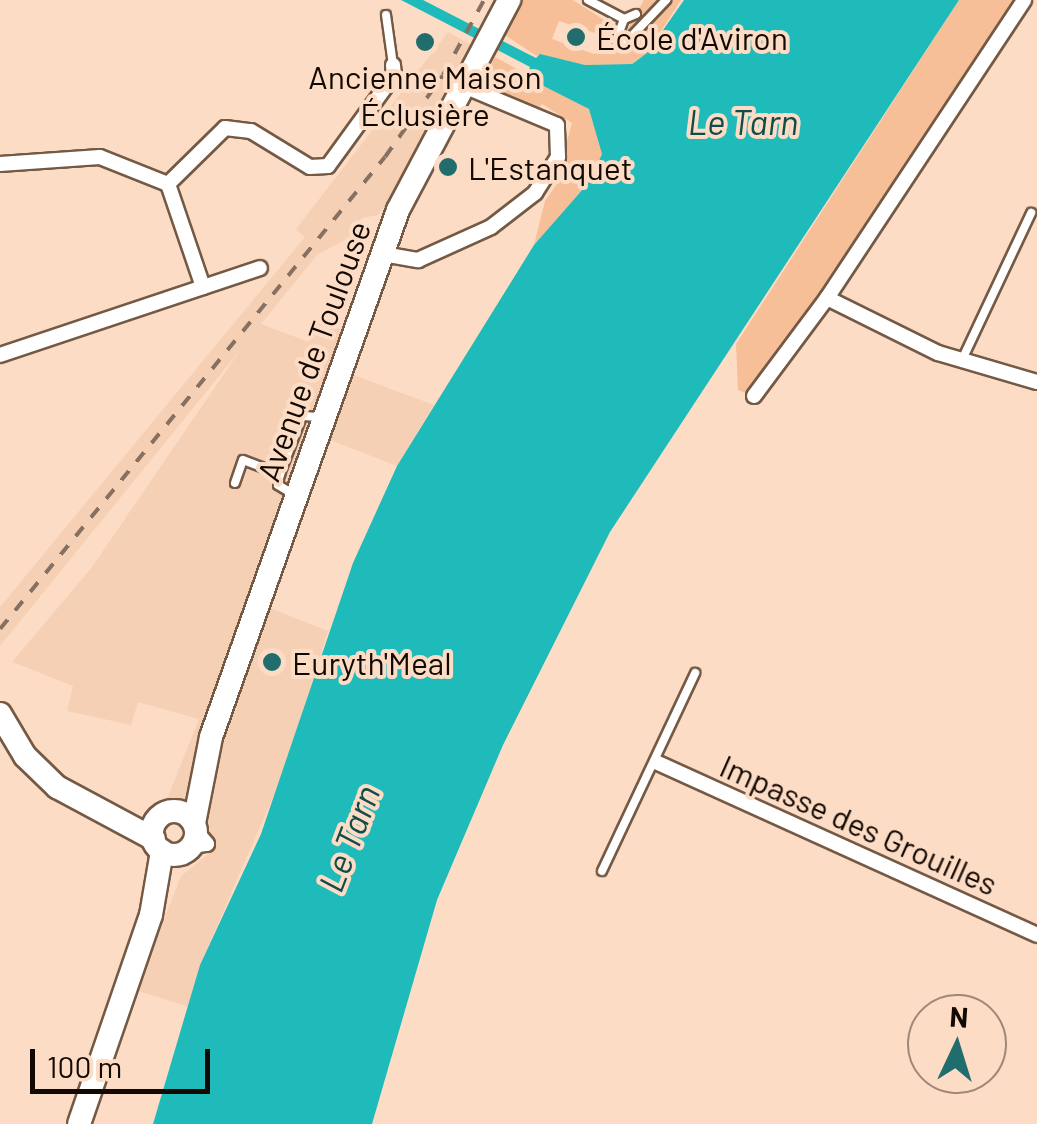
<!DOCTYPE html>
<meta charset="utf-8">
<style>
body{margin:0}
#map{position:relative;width:1037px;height:1124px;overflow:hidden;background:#fcdcc5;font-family:Barlow,sans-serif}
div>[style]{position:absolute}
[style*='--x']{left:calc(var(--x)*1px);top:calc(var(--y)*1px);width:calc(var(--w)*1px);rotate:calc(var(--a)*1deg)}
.built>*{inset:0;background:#f6d0b4}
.green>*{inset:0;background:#f6bf97}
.water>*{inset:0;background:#1fbaba}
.roads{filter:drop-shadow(2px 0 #745944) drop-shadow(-2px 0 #745944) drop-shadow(0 2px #745944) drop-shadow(0 -2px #745944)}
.service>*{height:8px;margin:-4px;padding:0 4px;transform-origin:4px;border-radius:4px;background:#fff}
.minor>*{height:14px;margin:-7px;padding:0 7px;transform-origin:7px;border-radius:7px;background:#fff}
.primary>*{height:22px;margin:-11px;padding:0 11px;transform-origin:11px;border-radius:11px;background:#fff}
.primary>.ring{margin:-11px;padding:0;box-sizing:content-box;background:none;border:22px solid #fff;border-radius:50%}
.rail>*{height:4px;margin-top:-2px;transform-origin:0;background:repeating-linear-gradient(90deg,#857062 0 12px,transparent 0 24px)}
.dots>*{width:28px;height:28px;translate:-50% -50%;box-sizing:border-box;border:5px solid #fcdcc5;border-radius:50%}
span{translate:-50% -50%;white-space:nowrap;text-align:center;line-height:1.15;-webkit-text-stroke:8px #fcdcc5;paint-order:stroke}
.poi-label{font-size:32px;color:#130903}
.left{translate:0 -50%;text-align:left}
.street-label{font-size:32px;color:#130903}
.water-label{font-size:35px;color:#104c4c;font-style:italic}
.north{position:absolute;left:907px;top:994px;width:100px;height:100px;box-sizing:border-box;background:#fcdcc5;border:2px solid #9f8877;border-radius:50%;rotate:4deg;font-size:28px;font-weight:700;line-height:40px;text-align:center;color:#130903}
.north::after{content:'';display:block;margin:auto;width:35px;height:45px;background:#216d6d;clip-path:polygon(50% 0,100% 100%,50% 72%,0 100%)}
.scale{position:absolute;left:30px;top:1049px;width:180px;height:45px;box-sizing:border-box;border:5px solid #130903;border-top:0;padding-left:12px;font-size:30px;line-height:35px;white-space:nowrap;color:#130903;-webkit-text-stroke:8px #fcdcc5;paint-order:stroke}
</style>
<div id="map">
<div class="built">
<i style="clip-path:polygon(448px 32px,472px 45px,387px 203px,378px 215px,362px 218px,348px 238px,317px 255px,261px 324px,309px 342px,318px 322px,364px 337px,351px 374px,434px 405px,397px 466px,328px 439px,270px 608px,328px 631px,284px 772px,200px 965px,189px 1007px,136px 990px,181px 876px,207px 855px,212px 838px,205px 812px,167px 799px,199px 719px,138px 702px,131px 725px,67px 711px,73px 686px,12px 662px,92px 567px,241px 349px,0 646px,0 607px,305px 237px,296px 229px)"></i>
</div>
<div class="green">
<i style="clip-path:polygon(522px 0,573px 0,609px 23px,601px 35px,559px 21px,552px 39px,594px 54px,629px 46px,624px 35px,644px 0,681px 0,647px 53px,631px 64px,585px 65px,535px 55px,505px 35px)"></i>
<i style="clip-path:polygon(959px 0,1024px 0,754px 396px,738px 390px,736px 344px)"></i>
<i style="clip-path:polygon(495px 57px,589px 109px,597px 124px,602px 154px,590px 181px,534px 245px,545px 201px,566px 171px,560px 167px,572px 123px,542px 104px,536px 112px,480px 88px)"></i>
</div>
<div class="water">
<i style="clip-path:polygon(401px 0,423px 0,536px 58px,540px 54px,585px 65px,632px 64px,647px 53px,684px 0,959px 0,610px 532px,503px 745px,437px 900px,372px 1124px,153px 1124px,200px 965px,261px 834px,353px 563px,397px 466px,534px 245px,590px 181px,602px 154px,589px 109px,526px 77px,530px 67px)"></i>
</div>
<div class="roads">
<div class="service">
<i style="--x:588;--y:0;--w:41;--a:27.8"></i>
<i style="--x:636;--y:14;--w:13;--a:157"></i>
<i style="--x:624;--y:19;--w:23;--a:110"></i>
<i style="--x:616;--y:41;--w:11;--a:0"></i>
<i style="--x:627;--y:41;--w:57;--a:-46.4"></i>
<i style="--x:386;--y:15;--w:50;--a:82"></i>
<i style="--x:961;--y:362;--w:165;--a:-64.8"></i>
<i style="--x:235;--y:483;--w:24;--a:-71"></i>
<i style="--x:243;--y:460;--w:40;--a:21"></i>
<i style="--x:293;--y:494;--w:17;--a:-149"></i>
<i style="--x:278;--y:485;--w:11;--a:-80"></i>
<i style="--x:280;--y:474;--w:62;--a:-69.2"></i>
<i style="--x:302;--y:416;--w:18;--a:3"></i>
<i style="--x:602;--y:871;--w:219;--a:-64.8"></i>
</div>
<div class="minor">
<i style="--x:0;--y:164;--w:100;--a:-4"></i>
<i style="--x:100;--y:157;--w:73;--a:21.7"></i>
<i style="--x:168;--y:184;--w:109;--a:71.2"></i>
<i style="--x:168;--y:184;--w:80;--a:-44.5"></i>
<i style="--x:225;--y:128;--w:26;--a:7"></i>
<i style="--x:251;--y:131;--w:69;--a:31.4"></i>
<i style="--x:310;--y:167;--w:18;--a:-3"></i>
<i style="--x:328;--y:166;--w:112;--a:-54"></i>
<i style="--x:394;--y:75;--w:10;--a:-96"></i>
<i style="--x:383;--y:254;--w:36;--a:10"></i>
<i style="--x:418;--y:260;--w:80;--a:-24.3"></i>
<i style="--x:491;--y:227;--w:56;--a:-37.7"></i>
<i style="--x:535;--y:193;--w:43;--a:-57.4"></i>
<i style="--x:558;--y:157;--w:32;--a:-92"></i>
<i style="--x:557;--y:125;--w:99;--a:-157.3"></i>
<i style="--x:827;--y:298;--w:124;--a:26.4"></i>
<i style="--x:938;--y:353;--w:103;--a:16.3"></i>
<i style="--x:0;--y:355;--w:274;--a:-18.5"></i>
<i style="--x:754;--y:396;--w:122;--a:-53.3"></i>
<i style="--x:827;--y:298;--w:357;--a:-56.5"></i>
<i style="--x:658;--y:763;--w:416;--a:24.4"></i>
<i style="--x:192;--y:846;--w:15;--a:-8"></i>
<i style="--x:207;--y:844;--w:17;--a:-130"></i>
</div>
<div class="primary">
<i style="--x:0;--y:714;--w:49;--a:59.2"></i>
<i style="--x:25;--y:756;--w:45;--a:44.1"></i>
<i style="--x:57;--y:787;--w:110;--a:28.2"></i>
<i class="ring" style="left:152px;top:811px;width:22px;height:22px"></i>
<i style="--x:194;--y:823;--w:88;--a:-78.8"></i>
<i style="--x:211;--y:737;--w:559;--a:-70.46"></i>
<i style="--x:398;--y:210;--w:238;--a:-62.1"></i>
<i style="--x:79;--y:1124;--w:221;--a:-71"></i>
<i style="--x:151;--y:915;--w:65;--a:-80.2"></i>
</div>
</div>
<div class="rail">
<i style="--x:0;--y:629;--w:609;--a:-50.8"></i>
<i style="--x:385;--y:157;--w:100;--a:-54.7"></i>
<i style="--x:443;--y:75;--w:85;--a:-61.3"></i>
</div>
<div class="dots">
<i style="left:576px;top:37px;background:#216d6d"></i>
<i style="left:425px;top:42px;background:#216d6d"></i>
<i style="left:448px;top:167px;background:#216d6d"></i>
<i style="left:272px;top:662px;background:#216d6d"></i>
</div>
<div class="poi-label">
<span class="left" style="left:596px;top:37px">École d'Aviron</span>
<span style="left:425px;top:95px">Ancienne Maison<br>Éclusière</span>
<span class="left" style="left:468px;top:167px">L'Estanquet</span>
<span class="left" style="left:292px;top:662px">Euryth'Meal</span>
</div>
<div class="street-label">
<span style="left:313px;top:351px;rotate:-70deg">Avenue de Toulouse</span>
<span style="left:859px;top:824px;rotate:24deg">Impasse des Grouilles</span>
</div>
<div class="water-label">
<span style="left:743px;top:121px">Le Tarn</span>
<span style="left:348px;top:838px;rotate:-69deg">Le Tarn</span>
</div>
<div class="north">N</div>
<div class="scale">100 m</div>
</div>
